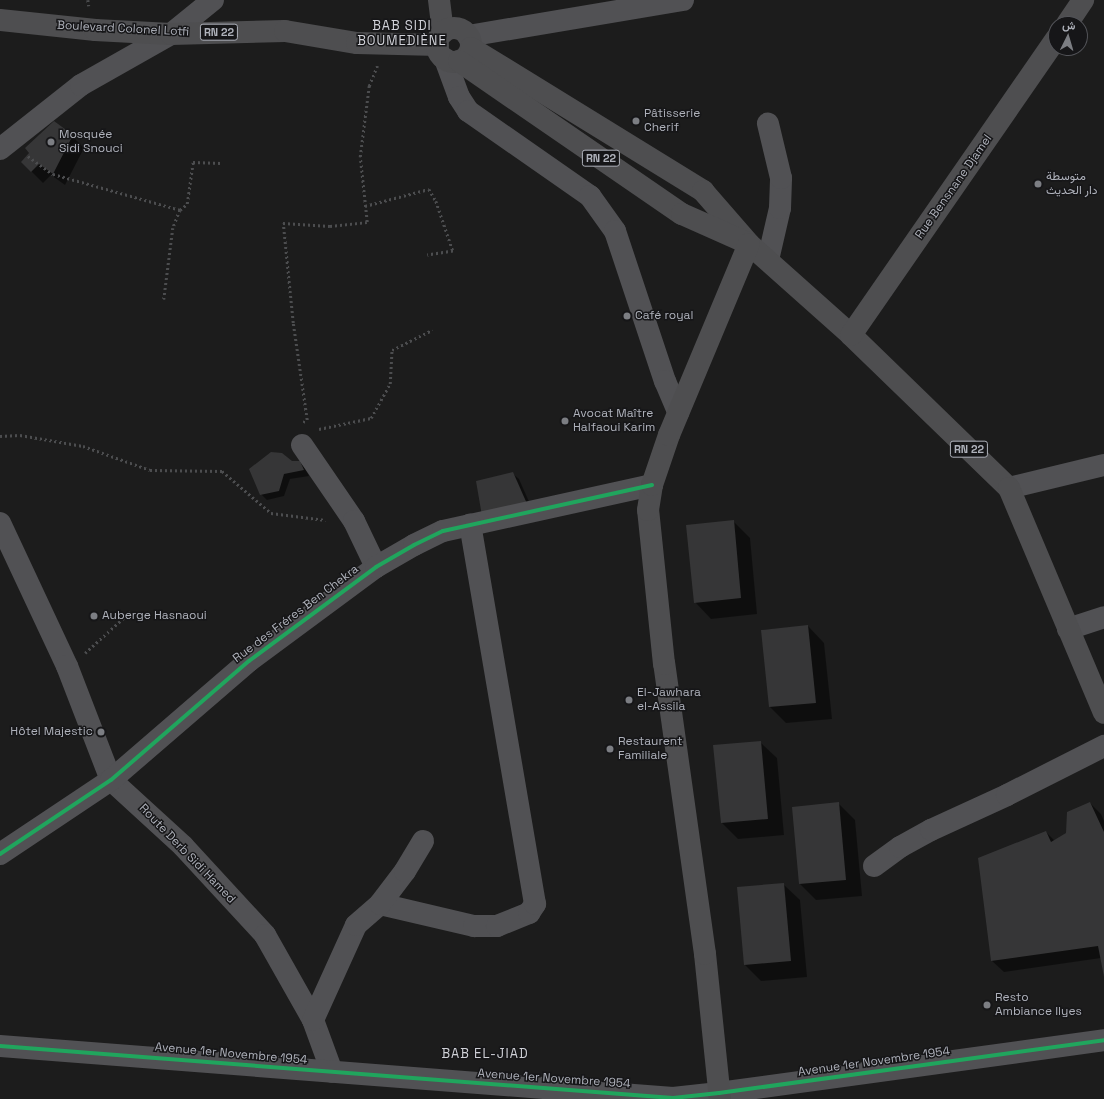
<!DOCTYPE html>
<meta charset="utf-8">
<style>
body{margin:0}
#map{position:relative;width:1104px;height:1099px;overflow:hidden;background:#1c1c1c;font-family:"Space Grotesk",Vazirmatn,sans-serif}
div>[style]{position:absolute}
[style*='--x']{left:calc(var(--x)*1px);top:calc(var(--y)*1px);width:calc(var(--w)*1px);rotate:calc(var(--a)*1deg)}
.shadow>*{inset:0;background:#0007}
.building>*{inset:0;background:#363637}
.path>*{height:2.5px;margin-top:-1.25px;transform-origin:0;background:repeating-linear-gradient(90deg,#4c4d4f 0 2px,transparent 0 5px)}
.minor>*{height:22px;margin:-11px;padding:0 11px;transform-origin:11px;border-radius:11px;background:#515154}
.major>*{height:22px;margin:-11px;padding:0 11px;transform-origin:11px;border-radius:11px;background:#4e4e50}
.major>.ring{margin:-11px;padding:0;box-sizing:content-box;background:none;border:22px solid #4e4e50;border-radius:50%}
.cycleway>*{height:4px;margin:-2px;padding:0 2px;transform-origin:2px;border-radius:2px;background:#20a55d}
.dots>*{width:11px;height:11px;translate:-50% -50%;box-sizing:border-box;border:2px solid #161618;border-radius:50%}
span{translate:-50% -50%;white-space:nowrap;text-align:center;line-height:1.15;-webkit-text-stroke:3px #161618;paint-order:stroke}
.shield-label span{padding:1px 3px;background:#161618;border:1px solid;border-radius:3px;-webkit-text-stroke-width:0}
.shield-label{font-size:11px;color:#afb2bb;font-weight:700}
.street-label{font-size:12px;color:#afb2bb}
.poi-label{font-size:12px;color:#afb2bb}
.left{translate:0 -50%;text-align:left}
.right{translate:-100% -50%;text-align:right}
.neighbourhood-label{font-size:13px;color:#d0d1d7;letter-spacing:1px}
.north{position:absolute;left:1048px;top:16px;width:40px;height:40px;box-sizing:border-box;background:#161618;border:1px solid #535459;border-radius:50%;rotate:5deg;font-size:11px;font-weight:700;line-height:16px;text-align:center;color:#afb2bb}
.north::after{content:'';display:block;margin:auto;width:14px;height:18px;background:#7c7e83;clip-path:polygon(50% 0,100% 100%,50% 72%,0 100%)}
</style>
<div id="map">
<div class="shadow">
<i style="clip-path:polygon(72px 136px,84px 148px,65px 185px,51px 175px,43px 183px,22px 162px)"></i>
<i style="clip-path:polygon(292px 462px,300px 462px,305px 468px,309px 476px,290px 479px,284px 496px,267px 500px,261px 494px)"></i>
<i style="clip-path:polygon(513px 474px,519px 479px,530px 504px,489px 521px)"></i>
<i style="clip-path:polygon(733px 521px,750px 538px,757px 614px,711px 619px,695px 602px)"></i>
<i style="clip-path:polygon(808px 626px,824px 643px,832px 719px,786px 723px,770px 707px,762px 630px)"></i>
<i style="clip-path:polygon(760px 742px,777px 758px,784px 835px,738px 839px,722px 823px)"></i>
<i style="clip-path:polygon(838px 803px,855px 820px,862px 896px,816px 900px,800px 884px)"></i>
<i style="clip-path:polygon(1090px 803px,1101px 814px,1104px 821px,1104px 976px,1101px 958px,1004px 972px,992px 961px,1046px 832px,1055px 841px,1067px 834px)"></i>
<i style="clip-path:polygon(783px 884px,800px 900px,807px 977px,761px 981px,745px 965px)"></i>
</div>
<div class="building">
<i style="clip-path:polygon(54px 121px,73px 135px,53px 174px,39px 164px,31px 172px,21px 162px,29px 153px,25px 148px)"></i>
<i style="clip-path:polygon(271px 452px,282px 453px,292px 461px,300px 461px,304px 470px,284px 474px,279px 491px,260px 495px,249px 469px)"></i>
<i style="clip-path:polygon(513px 472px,528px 506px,482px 516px,476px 481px)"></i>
<i style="clip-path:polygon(734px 520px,741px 598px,694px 603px,686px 525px)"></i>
<i style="clip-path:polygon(808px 625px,816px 703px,769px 707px,761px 630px)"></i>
<i style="clip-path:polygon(761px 741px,768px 819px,721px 823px,713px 745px)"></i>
<i style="clip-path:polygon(839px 802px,846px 880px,799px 884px,792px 807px)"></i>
<i style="clip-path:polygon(1090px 802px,1104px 832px,1104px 977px,1098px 946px,991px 961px,978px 858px,1046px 831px,1051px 842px,1066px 833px,1067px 812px)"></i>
<i style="clip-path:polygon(784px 883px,791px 961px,744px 965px,737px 887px)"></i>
</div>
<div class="path">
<i style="--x:88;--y:0;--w:6;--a:81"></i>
<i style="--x:28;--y:156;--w:31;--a:36"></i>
<i style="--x:53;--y:174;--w:132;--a:15.8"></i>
<i style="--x:180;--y:210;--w:19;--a:111"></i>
<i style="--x:173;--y:228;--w:72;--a:97.2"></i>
<i style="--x:365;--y:206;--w:66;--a:-14.9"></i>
<i style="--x:429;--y:189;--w:14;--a:60"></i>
<i style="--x:436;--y:201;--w:53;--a:71.2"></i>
<i style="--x:453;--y:251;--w:26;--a:171"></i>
<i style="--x:180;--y:210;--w:9;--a:-41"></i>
<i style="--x:187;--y:204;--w:42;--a:-81.9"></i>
<i style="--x:193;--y:162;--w:28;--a:2"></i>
<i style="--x:303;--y:422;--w:4;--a:-27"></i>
<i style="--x:307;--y:420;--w:98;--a:-98.2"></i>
<i style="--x:293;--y:323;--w:100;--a:-95.7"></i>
<i style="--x:283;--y:223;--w:47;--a:3.7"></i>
<i style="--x:330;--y:226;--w:37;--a:-6"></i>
<i style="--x:367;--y:222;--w:65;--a:-96.1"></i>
<i style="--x:360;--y:157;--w:72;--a:-82.8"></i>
<i style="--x:369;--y:86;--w:22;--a:-68"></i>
<i style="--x:319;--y:429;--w:53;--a:-11.9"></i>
<i style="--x:371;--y:418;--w:39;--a:-61"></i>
<i style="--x:390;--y:384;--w:34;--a:-87"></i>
<i style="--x:392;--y:350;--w:45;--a:-26.6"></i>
<i style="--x:0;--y:436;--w:20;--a:-3"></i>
<i style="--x:20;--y:435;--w:64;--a:9.9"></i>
<i style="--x:83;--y:446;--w:71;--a:19.7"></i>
<i style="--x:150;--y:470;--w:72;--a:0.8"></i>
<i style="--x:222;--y:471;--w:65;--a:40.6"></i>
<i style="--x:271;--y:513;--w:55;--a:7.3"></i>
<i style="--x:85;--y:653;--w:61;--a:-42.3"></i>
</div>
<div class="minor">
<i style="--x:468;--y:36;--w:218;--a:-9.5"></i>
<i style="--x:445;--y:59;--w:40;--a:69.8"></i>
<i style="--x:459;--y:97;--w:17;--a:57"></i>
<i style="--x:468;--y:111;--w:149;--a:34.9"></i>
<i style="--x:590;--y:196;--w:43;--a:54.5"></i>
<i style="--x:615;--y:231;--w:158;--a:71.6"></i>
<i style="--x:665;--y:381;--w:34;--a:67"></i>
<i style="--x:0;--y:149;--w:103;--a:-38.3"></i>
<i style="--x:81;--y:85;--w:103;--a:-29.5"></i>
<i style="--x:171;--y:34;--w:54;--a:-39"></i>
<i style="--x:768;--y:260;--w:53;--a:-77"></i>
<i style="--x:780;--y:208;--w:30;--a:-88"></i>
<i style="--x:781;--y:178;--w:56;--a:-103.5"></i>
<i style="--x:302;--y:445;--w:92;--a:55.6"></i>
<i style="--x:354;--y:521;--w:51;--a:64.4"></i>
<i style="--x:1009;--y:488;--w:98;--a:-13.6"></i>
<i style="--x:0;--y:523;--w:158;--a:64.9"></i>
<i style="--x:67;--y:666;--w:122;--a:68.9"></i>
<i style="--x:111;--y:780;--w:98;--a:42.5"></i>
<i style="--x:183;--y:846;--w:121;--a:47.3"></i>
<i style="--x:265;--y:935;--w:98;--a:60.5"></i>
<i style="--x:313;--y:1020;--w:55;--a:69.9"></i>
<i style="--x:1068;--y:629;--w:38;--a:-18"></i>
<i style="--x:0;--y:854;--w:133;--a:-33.7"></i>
<i style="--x:111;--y:780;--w:182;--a:-40.8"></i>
<i style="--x:249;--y:661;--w:158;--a:-36.5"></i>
<i style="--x:376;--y:567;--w:44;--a:-30.1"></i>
<i style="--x:414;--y:545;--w:32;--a:-26"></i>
<i style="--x:443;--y:531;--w:214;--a:-12.4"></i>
<i style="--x:874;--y:866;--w:32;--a:-36"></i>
<i style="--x:900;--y:847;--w:35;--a:-29"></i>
<i style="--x:931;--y:830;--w:84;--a:-24.7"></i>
<i style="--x:1007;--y:795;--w:109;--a:-26.8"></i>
<i style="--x:380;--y:904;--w:97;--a:13.2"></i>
<i style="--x:474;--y:926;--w:23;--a:0"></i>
<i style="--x:497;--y:926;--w:35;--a:-22"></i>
<i style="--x:529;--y:913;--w:11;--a:-56"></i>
<i style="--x:535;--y:904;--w:385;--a:-99.7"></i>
<i style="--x:313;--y:1020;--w:104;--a:-65.6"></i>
<i style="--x:356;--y:925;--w:32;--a:-41"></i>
<i style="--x:380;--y:904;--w:41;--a:-52.9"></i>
<i style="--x:405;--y:871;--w:35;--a:-59"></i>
<i style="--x:0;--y:1046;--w:675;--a:4.42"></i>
<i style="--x:673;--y:1098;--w:46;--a:-6.2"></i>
<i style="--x:719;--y:1093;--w:389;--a:-7.8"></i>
</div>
<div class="major">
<i style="--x:439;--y:0;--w:33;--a:83"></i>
<i style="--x:0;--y:20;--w:96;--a:6"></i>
<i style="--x:95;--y:30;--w:76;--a:3"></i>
<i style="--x:171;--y:34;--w:114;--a:-1.5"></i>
<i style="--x:285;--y:31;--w:73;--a:9.5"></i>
<i style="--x:357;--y:43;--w:81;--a:1.4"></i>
<i style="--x:1067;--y:24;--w:29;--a:-56"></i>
<i class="ring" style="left:437px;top:28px;width:12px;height:12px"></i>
<i style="--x:471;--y:48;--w:273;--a:31.6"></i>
<i style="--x:703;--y:191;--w:70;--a:49"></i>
<i style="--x:749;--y:244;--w:137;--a:41.7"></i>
<i style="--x:851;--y:335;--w:220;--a:44.1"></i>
<i style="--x:1009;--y:488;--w:244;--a:67.1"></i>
<i style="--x:459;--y:61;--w:270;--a:34.5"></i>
<i style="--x:682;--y:214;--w:67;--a:23.9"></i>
<i style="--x:851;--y:335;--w:360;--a:-55.3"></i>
<i style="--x:720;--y:1099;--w:146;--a:-95.9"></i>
<i style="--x:705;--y:954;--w:293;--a:-98"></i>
<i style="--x:664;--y:664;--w:155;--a:-95.9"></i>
<i style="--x:648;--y:510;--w:25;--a:-81"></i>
<i style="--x:652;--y:485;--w:53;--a:-71.2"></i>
<i style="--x:669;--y:435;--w:207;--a:-67.3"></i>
</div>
<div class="cycleway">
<i style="--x:0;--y:854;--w:133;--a:-33.7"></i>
<i style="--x:111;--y:780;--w:182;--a:-40.8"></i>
<i style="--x:249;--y:661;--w:158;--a:-36.5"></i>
<i style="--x:376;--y:567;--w:44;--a:-30.1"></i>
<i style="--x:414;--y:545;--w:32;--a:-26"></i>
<i style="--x:443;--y:531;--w:214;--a:-12.4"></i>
<i style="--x:0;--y:1046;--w:675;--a:4.42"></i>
<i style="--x:673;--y:1098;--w:46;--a:-6.2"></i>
<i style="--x:719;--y:1093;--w:389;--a:-7.8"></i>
</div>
<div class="dots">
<i style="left:636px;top:121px;background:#7c7e83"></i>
<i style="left:51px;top:142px;background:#7c7e83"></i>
<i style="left:1038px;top:184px;background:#7c7e83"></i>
<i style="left:627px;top:316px;background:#7c7e83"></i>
<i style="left:565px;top:421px;background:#7c7e83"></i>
<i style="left:94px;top:616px;background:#7c7e83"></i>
<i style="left:629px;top:700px;background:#7c7e83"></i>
<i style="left:101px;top:732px;background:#7c7e83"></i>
<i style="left:610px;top:749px;background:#7c7e83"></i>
<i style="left:987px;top:1005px;background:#7c7e83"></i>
</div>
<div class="shield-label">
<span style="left:219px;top:32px">RN 22</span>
<span style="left:601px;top:158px">RN 22</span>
<span style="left:969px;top:449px">RN 22</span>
</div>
<div class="street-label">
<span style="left:123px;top:29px;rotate:3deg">Boulevard Colonel Lotfi</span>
<span style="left:954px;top:187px;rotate:-55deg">Rue Bensnane Djamel</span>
<span style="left:296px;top:614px;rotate:-37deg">Rue des Fréres Ben Chekra</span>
<span style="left:187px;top:854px;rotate:46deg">Route Derb Sidi Hamed</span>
<span style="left:231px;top:1054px;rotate:5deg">Avenue 1er Novembre 1954</span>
<span style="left:874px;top:1062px;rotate:-8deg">Avenue 1er Novembre 1954</span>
<span style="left:554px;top:1079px;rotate:4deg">Avenue 1er Novembre 1954</span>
</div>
<div class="poi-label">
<span class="left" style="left:644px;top:121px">Pâtisserie<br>Cherif</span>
<span class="left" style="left:59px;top:142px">Mosquée<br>Sidi Snouci</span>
<span class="left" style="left:1046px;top:184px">متوسطة<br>دار الحديث</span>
<span class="left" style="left:635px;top:316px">Café royal</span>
<span class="left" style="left:573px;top:421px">Avocat Maître<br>Halfaoui Karim</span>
<span class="left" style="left:102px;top:616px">Auberge Hasnaoui</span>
<span class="left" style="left:637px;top:700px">El-Jawhara<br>el-Assila</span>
<span class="right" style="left:93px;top:732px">Hôtel Majestic</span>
<span class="left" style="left:618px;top:749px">Restaurent<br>Familiale</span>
<span class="left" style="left:995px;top:1005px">Resto<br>Ambiance Ilyes</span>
</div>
<div class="neighbourhood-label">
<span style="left:402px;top:34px">BAB SIDI<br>BOUMEDIÈNE</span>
<span style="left:485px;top:1054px">BAB EL-JIAD</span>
</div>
<div class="north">ش</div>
</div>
